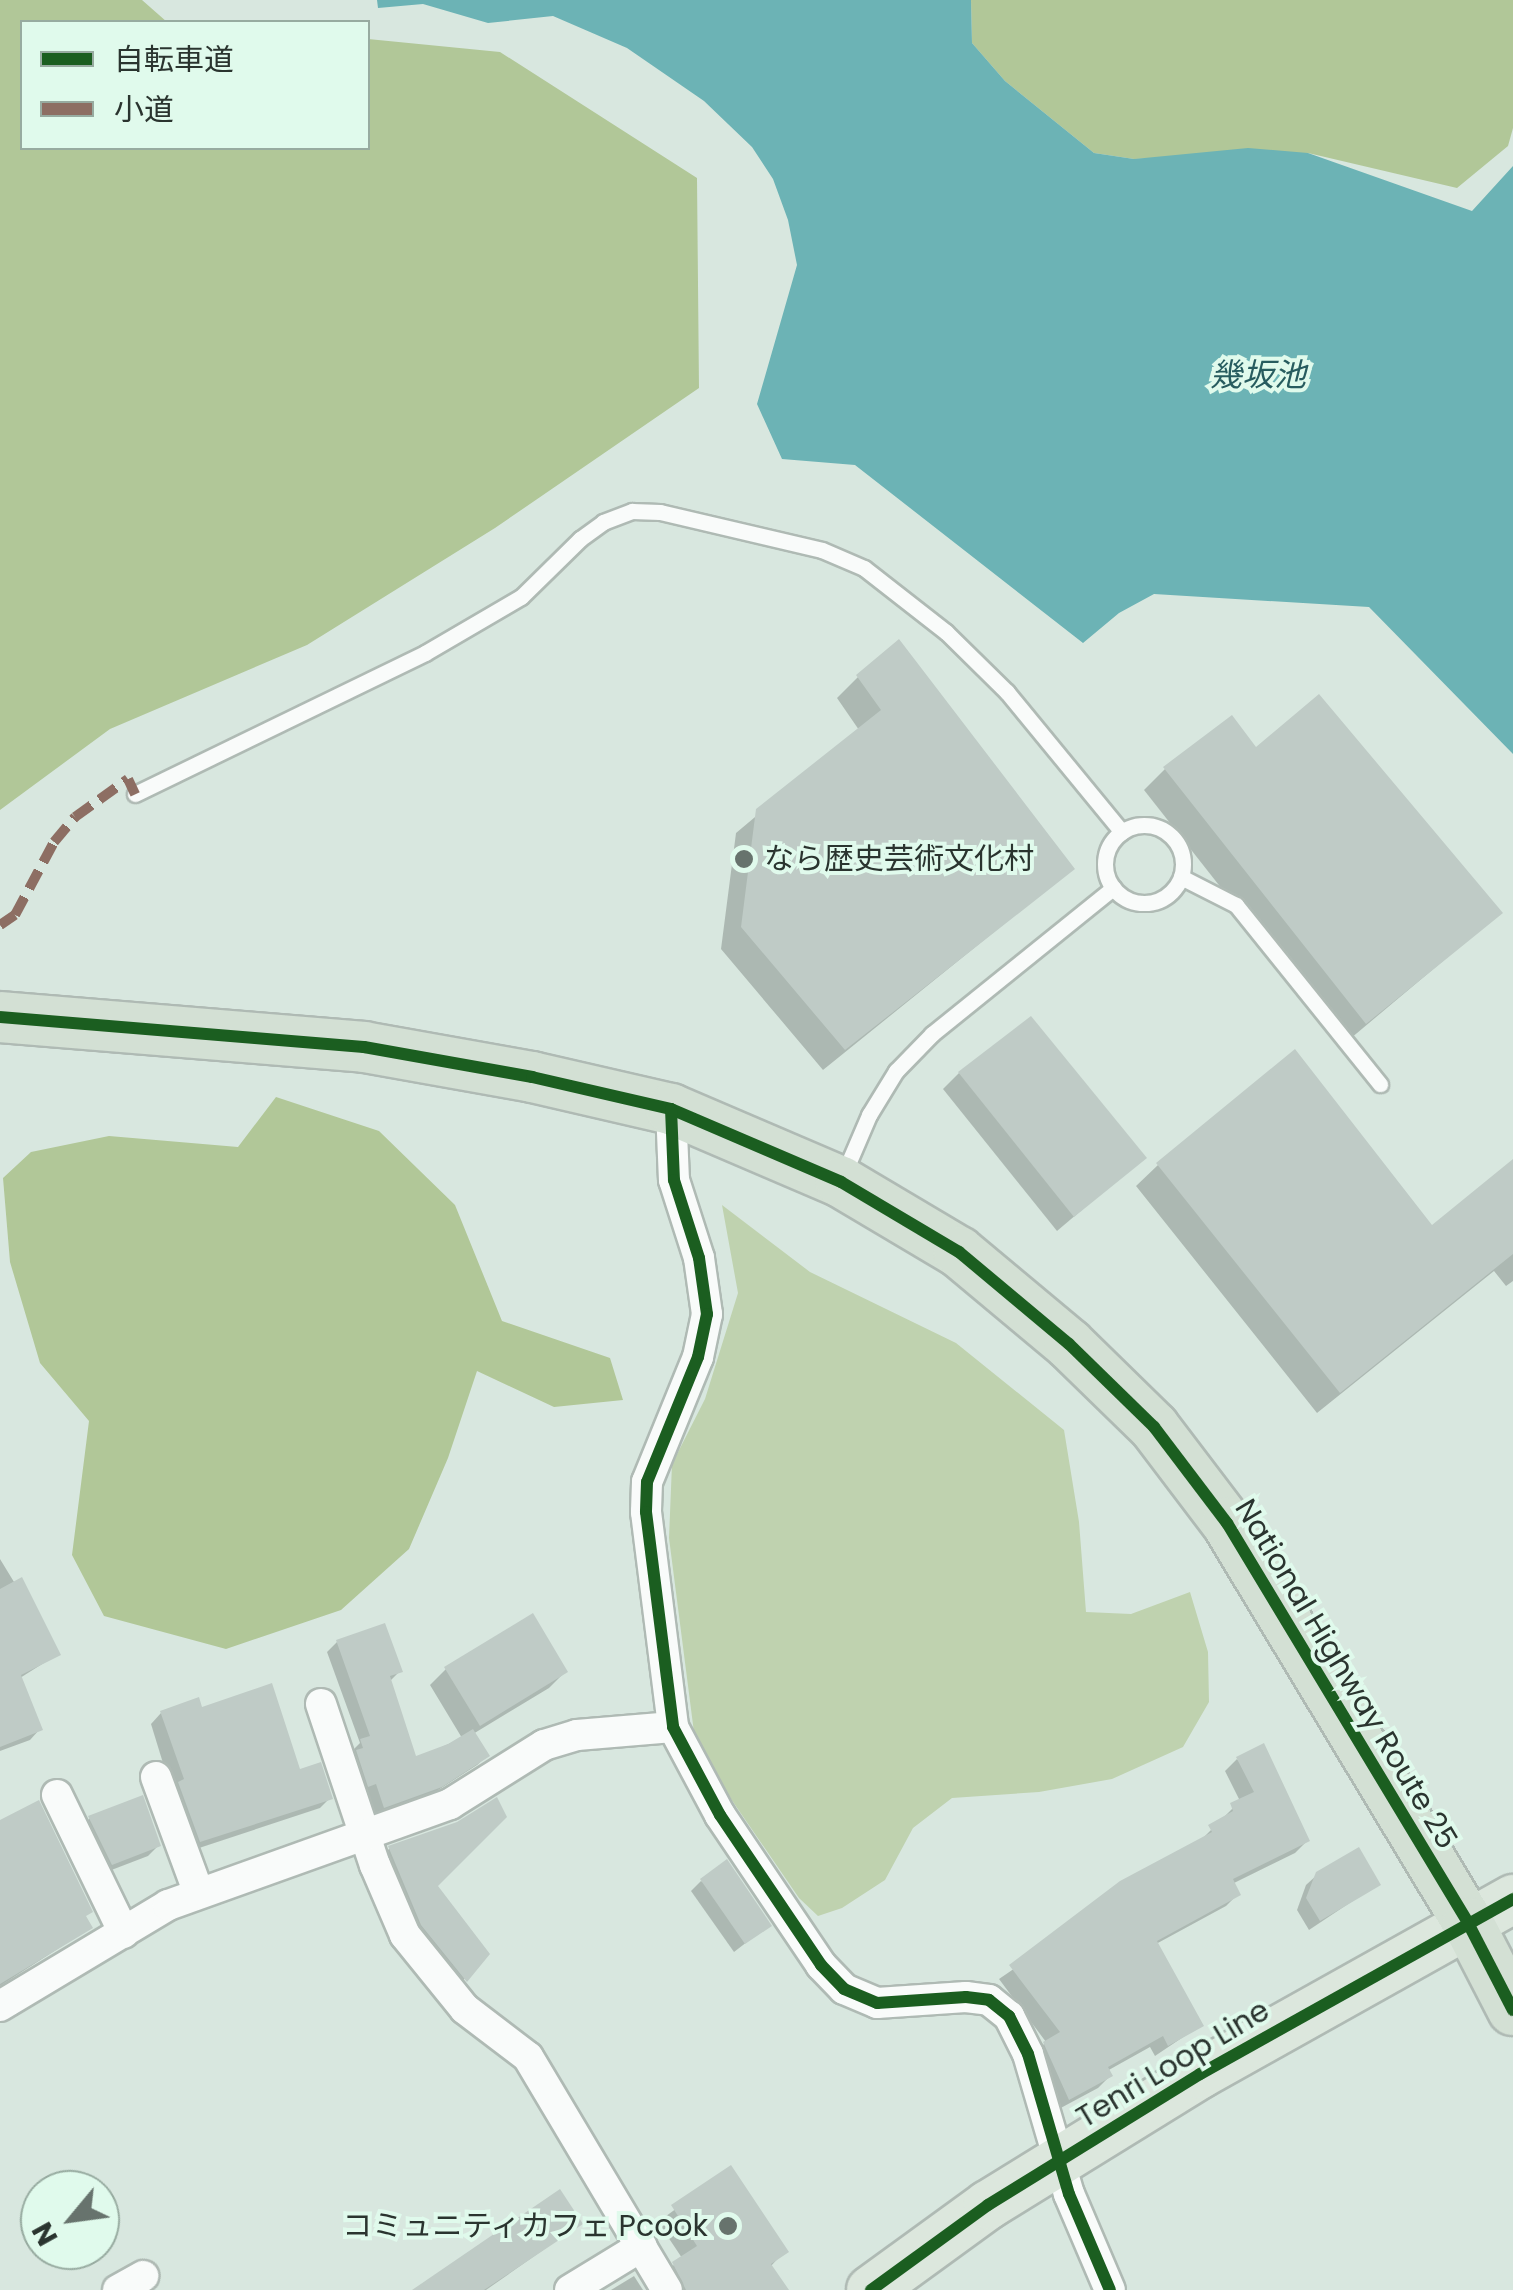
<!DOCTYPE html>
<meta charset="utf-8">
<style>
body{margin:0}
#map{position:relative;width:1513px;height:2290px;overflow:hidden;background:#d8e7df;font-family:Poppins,"Noto Sans JP",sans-serif}
div>[style]{position:absolute}
[style*='--x']{left:calc(var(--x)*1px);top:calc(var(--y)*1px);width:calc(var(--w)*1px);rotate:calc(var(--a)*1deg)}
.green>*{inset:0;background:#bfd2af}
.forest>*{inset:0;background:#b1c798}
.water>*{inset:0;background:#6cb3b5}
.shadow>*{inset:0;background:#0003}
.building>*{inset:0;background:#bfcbc6}
.roads{filter:drop-shadow(2px 0 #afbab4) drop-shadow(-2px 0 #afbab4) drop-shadow(0 2px #afbab4) drop-shadow(0 -2px #afbab4)}
.service>*{height:15px;margin:-7.5px;padding:0 7.5px;transform-origin:7.5px;border-radius:7.5px;background:#f9fbfa}
.service>.ring{margin:-7.5px;padding:0;box-sizing:content-box;background:none;border:15px solid #f9fbfa;border-radius:50%}
.minor>*{height:30px;margin:-15px;padding:0 15px;transform-origin:15px;border-radius:15px;background:#f9fbfa}
.primary>*{height:48px;margin:-24px;padding:0 24px;transform-origin:24px;border-radius:24px;background:#dce7dd}
.trunk>*{height:50px;margin:-25px;padding:0 25px;transform-origin:25px;border-radius:25px;background:#d3e0d4}
.quiet>*{height:10px;margin-top:-5px;transform-origin:0;background:repeating-linear-gradient(90deg,#8d6e63 0 20px,transparent 0 30px)}
.cycleway>*{height:12px;margin:-6px;padding:0 6px;transform-origin:6px;border-radius:6px;background:#1b5e20}
.dots>*{width:28px;height:28px;translate:-50% -50%;box-sizing:border-box;border:5px solid #e0faec;border-radius:50%}
span{translate:-50% -50%;white-space:nowrap;text-align:center;line-height:1.15;-webkit-text-stroke:8px #e0faec;paint-order:stroke}
.poi-label{font-size:30px;color:#2a342f}
.left{translate:0 -50%;text-align:left}
.right{translate:-100% -50%;text-align:right}
.street-label{font-size:30px;color:#2a342f}
.water-label{font-size:32px;color:#275c5f;font-style:italic}
.legend{position:absolute;left:20px;top:20px;width:350px;height:130px;box-sizing:border-box;background:#e0faec;border:2px solid #97aba0;margin:0;padding:12px 18px;list-style:none;font-size:30px;color:#2a342f}
.legend li{display:flex;align-items:center;gap:20px;height:50px}
.legend b{width:50px;border:2px solid #97aba0}
.north{position:absolute;left:20px;top:2170px;width:100px;height:100px;box-sizing:border-box;background:#e0faec;border:2px solid #97aba0;border-radius:50%;rotate:241deg;font-size:28px;font-weight:700;line-height:40px;text-align:center;color:#2a342f}
.north::after{content:'';display:block;margin:auto;width:35px;height:45px;background:#67736d;clip-path:polygon(50% 0,100% 100%,50% 72%,0 100%)}
</style>
<div id="map">
<div class="green">
<i style="clip-path:polygon(722px 1205px,810px 1272px,956px 1343px,1064px 1430px,1079px 1522px,1086px 1612px,1131px 1614px,1190px 1592px,1208px 1652px,1209px 1702px,1183px 1747px,1112px 1779px,1039px 1792px,952px 1798px,913px 1828px,885px 1880px,842px 1908px,818px 1916px,799px 1898px,696px 1748px,669px 1538px,672px 1464px,705px 1399px,738px 1293px)"></i>
</div>
<div class="forest">
<i style="clip-path:polygon(0 0,142px 0,167px 22px,22px 22px,22px 148px,368px 148px,368px 39px,500px 52px,697px 178px,699px 388px,495px 528px,307px 645px,110px 729px,0 810px)"></i>
<i style="clip-path:polygon(971px 0,1513px 0,1513px 128px,1508px 146px,1457px 188px,1308px 153px,1134px 159px,1094px 153px,1005px 81px,972px 43px)"></i>
<i style="clip-path:polygon(276px 1097px,379px 1131px,455px 1205px,502px 1321px,610px 1358px,623px 1400px,554px 1407px,477px 1371px,448px 1458px,409px 1549px,341px 1610px,226px 1649px,104px 1616px,72px 1555px,89px 1421px,40px 1363px,10px 1262px,3px 1178px,31px 1152px,109px 1136px,238px 1147px)"></i>
</div>
<div class="water">
<i style="clip-path:polygon(377px 0,971px 0,972px 43px,1005px 81px,1094px 153px,1134px 159px,1248px 148px,1308px 153px,1472px 211px,1513px 166px,1513px 754px,1369px 607px,1154px 594px,1119px 613px,1083px 643px,855px 465px,782px 459px,757px 404px,797px 265px,788px 220px,773px 179px,752px 147px,704px 101px,627px 48px,553px 16px,488px 23px,423px 4px,378px 8px)"></i>
</div>
<div class="shadow">
<i style="clip-path:polygon(858px 677px,1072px 869px,823px 1070px,721px 949px,736px 833px,859px 730px,837px 698px)"></i>
<i style="clip-path:polygon(1256px 751px,1500px 913px,1344px 1044px,1144px 790px,1165px 769px)"></i>
<i style="clip-path:polygon(959px 1073px,1143px 1158px,1057px 1231px,943px 1089px)"></i>
<i style="clip-path:polygon(1513px 1162px,1513px 1281px,1506px 1286px,1494px 1271px,1317px 1413px,1136px 1186px,1158px 1165px,1432px 1228px)"></i>
<i style="clip-path:polygon(0 1559px,58px 1654px,20px 1678px,40px 1729px,30px 1740px,0 1751px)"></i>
<i style="clip-path:polygon(337px 1642px,400px 1671px,389px 1682px,415px 1759px,462px 1738px,430px 1685px,446px 1669px,565px 1672px,549px 1688px,473px 1734px,487px 1756px,477px 1765px,429px 1796px,374px 1816px,352px 1751px,360px 1743px,327px 1652px)"></i>
<i style="clip-path:polygon(200px 1710px,298px 1772px,330px 1798px,320px 1808px,190px 1851px,151px 1724px,161px 1713px)"></i>
<i style="clip-path:polygon(1237px 1759px,1307px 1841px,1295px 1853px,1232px 1884px,1238px 1894px,1226px 1906px,1156px 1944px,1201px 2025px,1155px 2056px,1150px 2047px,1107px 2071px,1110px 2076px,1098px 2088px,1057px 2110px,1032px 2056px,1046px 2042px,999px 1979px,1199px 1842px,1240px 1801px,1225px 1771px)"></i>
<i style="clip-path:polygon(90px 1818px,159px 1845px,148px 1856px,101px 1874px,79px 1829px)"></i>
<i style="clip-path:polygon(0 1823px,90px 1928px,0 1986px)"></i>
<i style="clip-path:polygon(390px 1848px,435px 1886px,486px 1953px,456px 1989px,412px 1935px,380px 1858px)"></i>
<i style="clip-path:polygon(1318px 1874px,1378px 1884px,1309px 1930px,1297px 1910px,1306px 1885px)"></i>
<i style="clip-path:polygon(701px 1881px,769px 1925px,734px 1952px,691px 1891px)"></i>
<i style="clip-path:polygon(730px 2169px,785px 2251px,770px 2267px,786px 2290px,665px 2290px,659px 2278px,682px 2258px,658px 2222px)"></i>
<i style="clip-path:polygon(580px 2224px,486px 2290px,424px 2290px)"></i>
<i style="clip-path:polygon(634px 2276px,643px 2290px,611px 2290px)"></i>
</div>
<div class="building">
<i style="clip-path:polygon(899px 639px,1075px 869px,845px 1050px,741px 927px,756px 809px,881px 710px,856px 675px)"></i>
<i style="clip-path:polygon(1319px 694px,1503px 913px,1366px 1024px,1163px 767px,1232px 715px,1256px 747px)"></i>
<i style="clip-path:polygon(1031px 1016px,1147px 1158px,1074px 1217px,958px 1072px)"></i>
<i style="clip-path:polygon(1295px 1049px,1432px 1225px,1513px 1159px,1513px 1254px,1340px 1393px,1156px 1163px)"></i>
<i style="clip-path:polygon(22px 1577px,61px 1655px,21px 1675px,43px 1730px,0 1747px,0 1589px)"></i>
<i style="clip-path:polygon(533px 1613px,568px 1672px,480px 1726px,444px 1667px)"></i>
<i style="clip-path:polygon(385px 1623px,403px 1672px,390px 1676px,416px 1756px,448px 1744px,473px 1729px,490px 1756px,442px 1787px,384px 1808px,376px 1784px,368px 1787px,356px 1750px,363px 1748px,360px 1739px,370px 1736px,336px 1640px)"></i>
<i style="clip-path:polygon(272px 1683px,300px 1769px,321px 1762px,333px 1799px,200px 1842px,178px 1782px,184px 1779px,160px 1711px,199px 1697px,202px 1707px)"></i>
<i style="clip-path:polygon(1264px 1743px,1310px 1841px,1233px 1879px,1241px 1895px,1157px 1941px,1204px 2026px,1168px 2046px,1163px 2036px,1108px 2067px,1113px 2076px,1069px 2100px,1043px 2042px,1060px 2032px,1009px 1965px,1120px 1881px,1212px 1832px,1208px 1825px,1233px 1811px,1230px 1803px,1254px 1792px,1236px 1757px)"></i>
<i style="clip-path:polygon(143px 1795px,161px 1846px,112px 1865px,88px 1816px)"></i>
<i style="clip-path:polygon(497px 1797px,507px 1817px,438px 1886px,490px 1954px,467px 1982px,421px 1925px,388px 1846px,457px 1822px)"></i>
<i style="clip-path:polygon(39px 1800px,93px 1912px,86px 1916px,93px 1928px,0 1984px,0 1820px)"></i>
<i style="clip-path:polygon(1359px 1847px,1381px 1885px,1320px 1921px,1306px 1898px,1316px 1872px)"></i>
<i style="clip-path:polygon(727px 1859px,772px 1926px,745px 1944px,700px 1879px)"></i>
<i style="clip-path:polygon(731px 2165px,789px 2252px,771px 2264px,789px 2290px,686px 2290px,672px 2262px,697px 2246px,671px 2205px)"></i>
<i style="clip-path:polygon(560px 2189px,583px 2224px,484px 2290px,412px 2290px)"></i>
</div>
<div class="roads">
<div class="service">
<i style="--x:135;--y:794;--w:322;--a:-25.9"></i>
<i style="--x:425;--y:653;--w:111;--a:-30.3"></i>
<i style="--x:521;--y:597;--w:83;--a:-44.5"></i>
<i style="--x:580;--y:539;--w:29;--a:-36"></i>
<i style="--x:603;--y:522;--w:31;--a:-21"></i>
<i style="--x:632;--y:511;--w:28;--a:2"></i>
<i style="--x:660;--y:512;--w:166;--a:13.2"></i>
<i style="--x:822;--y:550;--w:46;--a:23.2"></i>
<i style="--x:864;--y:568;--w:104;--a:38"></i>
<i style="--x:946;--y:632;--w:86;--a:44.5"></i>
<i style="--x:1007;--y:692;--w:181;--a:50.6"></i>
<i class="ring" style="left:1105px;top:825px;width:63px;height:63px"></i>
<i style="--x:1181;--y:877;--w:62;--a:27"></i>
<i style="--x:1236;--y:905;--w:230;--a:51.2"></i>
<i style="--x:842;--y:1178;--w:69;--a:-66.8"></i>
<i style="--x:869;--y:1115;--w:52;--a:-58.5"></i>
<i style="--x:896;--y:1071;--w:52;--a:-45.8"></i>
<i style="--x:932;--y:1034;--w:233;--a:-38.9"></i>
</div>
<div class="minor">
<i style="--x:671;--y:1109;--w:71;--a:87.6"></i>
<i style="--x:674;--y:1180;--w:82;--a:72.2"></i>
<i style="--x:699;--y:1258;--w:57;--a:81.9"></i>
<i style="--x:707;--y:1314;--w:44;--a:101.8"></i>
<i style="--x:698;--y:1357;--w:135;--a:112.2"></i>
<i style="--x:647;--y:1482;--w:30;--a:92"></i>
<i style="--x:646;--y:1512;--w:217;--a:82.8"></i>
<i style="--x:673;--y:1727;--w:100;--a:61.9"></i>
<i style="--x:720;--y:1815;--w:181;--a:56"></i>
<i style="--x:821;--y:1965;--w:33;--a:46"></i>
<i style="--x:844;--y:1989;--w:36;--a:23"></i>
<i style="--x:877;--y:2003;--w:89;--a:-3.9"></i>
<i style="--x:966;--y:1997;--w:23;--a:7"></i>
<i style="--x:989;--y:2000;--w:26;--a:39"></i>
<i style="--x:1009;--y:2016;--w:42;--a:63.4"></i>
<i style="--x:1028;--y:2054;--w:146;--a:73.7"></i>
<i style="--x:1069;--y:2194;--w:104;--a:66.9"></i>
<i style="--x:321;--y:1704;--w:170;--a:71.5"></i>
<i style="--x:375;--y:1865;--w:76;--a:66.8"></i>
<i style="--x:405;--y:1935;--w:95;--a:51"></i>
<i style="--x:465;--y:2009;--w:79;--a:37.3"></i>
<i style="--x:528;--y:2057;--w:271;--a:59.2"></i>
<i style="--x:156;--y:1777;--w:121;--a:69.8"></i>
<i style="--x:57;--y:1795;--w:153;--a:64.1"></i>
<i style="--x:0;--y:2006;--w:196;--a:-31"></i>
<i style="--x:168;--y:1905;--w:300;--a:-19.7"></i>
<i style="--x:450;--y:1804;--w:111;--a:-32.1"></i>
<i style="--x:544;--y:1745;--w:34;--a:-17"></i>
<i style="--x:577;--y:1735;--w:96;--a:-4.8"></i>
<i style="--x:118;--y:2290;--w:29;--a:-29"></i>
<i style="--x:570;--y:2290;--w:84;--a:-31.4"></i>
</div>
<div class="primary">
<i style="--x:871;--y:2290;--w:145;--a:-36"></i>
<i style="--x:988;--y:2205;--w:249;--a:-31.7"></i>
<i style="--x:1200;--y:2074;--w:359;--a:-29.2"></i>
</div>
<div class="trunk">
<i style="--x:0;--y:1017;--w:365;--a:4.7"></i>
<i style="--x:364;--y:1047;--w:171;--a:10.1"></i>
<i style="--x:532;--y:1077;--w:143;--a:13"></i>
<i style="--x:671;--y:1109;--w:185;--a:23.2"></i>
<i style="--x:841;--y:1182;--w:137;--a:30.7"></i>
<i style="--x:959;--y:1252;--w:143;--a:39.9"></i>
<i style="--x:1069;--y:1344;--w:119;--a:44.3"></i>
<i style="--x:1154;--y:1427;--w:121;--a:52.8"></i>
<i style="--x:1227;--y:1523;--w:467;--a:58.9"></i>
<i style="--x:1468;--y:1923;--w:98;--a:62.7"></i>
</div>
</div>
<div class="quiet">
<i style="--x:0;--y:925;--w:18;--a:-34"></i>
<i style="--x:15;--y:915;--w:83;--a:-61.9"></i>
<i style="--x:54;--y:842;--w:33;--a:-50"></i>
<i style="--x:75;--y:817;--w:65;--a:-35.6"></i>
<i style="--x:128;--y:779;--w:17;--a:65"></i>
</div>
<div class="cycleway">
<i style="--x:0;--y:1017;--w:365;--a:4.7"></i>
<i style="--x:364;--y:1047;--w:171;--a:10.1"></i>
<i style="--x:532;--y:1077;--w:143;--a:13"></i>
<i style="--x:671;--y:1109;--w:185;--a:23.2"></i>
<i style="--x:841;--y:1182;--w:137;--a:30.7"></i>
<i style="--x:959;--y:1252;--w:143;--a:39.9"></i>
<i style="--x:1069;--y:1344;--w:119;--a:44.3"></i>
<i style="--x:1154;--y:1427;--w:121;--a:52.8"></i>
<i style="--x:1227;--y:1523;--w:467;--a:58.9"></i>
<i style="--x:1468;--y:1923;--w:98;--a:62.7"></i>
<i style="--x:671;--y:1109;--w:71;--a:87.6"></i>
<i style="--x:674;--y:1180;--w:82;--a:72.2"></i>
<i style="--x:699;--y:1258;--w:57;--a:81.9"></i>
<i style="--x:707;--y:1314;--w:44;--a:101.8"></i>
<i style="--x:698;--y:1357;--w:135;--a:112.2"></i>
<i style="--x:647;--y:1482;--w:30;--a:92"></i>
<i style="--x:646;--y:1512;--w:217;--a:82.8"></i>
<i style="--x:673;--y:1727;--w:100;--a:61.9"></i>
<i style="--x:720;--y:1815;--w:181;--a:56"></i>
<i style="--x:821;--y:1965;--w:33;--a:46"></i>
<i style="--x:844;--y:1989;--w:36;--a:23"></i>
<i style="--x:877;--y:2003;--w:89;--a:-3.9"></i>
<i style="--x:966;--y:1997;--w:23;--a:7"></i>
<i style="--x:989;--y:2000;--w:26;--a:39"></i>
<i style="--x:1009;--y:2016;--w:42;--a:63.4"></i>
<i style="--x:1028;--y:2054;--w:146;--a:73.7"></i>
<i style="--x:1069;--y:2194;--w:104;--a:66.9"></i>
<i style="--x:871;--y:2290;--w:145;--a:-36"></i>
<i style="--x:988;--y:2205;--w:249;--a:-31.7"></i>
<i style="--x:1200;--y:2074;--w:359;--a:-29.2"></i>
</div>
<div class="dots">
<i style="left:744px;top:859px;background:#67736d"></i>
<i style="left:728px;top:2226px;background:#67736d"></i>
</div>
<div class="poi-label">
<span class="left" style="left:764px;top:859px">なら歴史芸術文化村</span>
<span class="right" style="left:708px;top:2226px">コミュニティカフェ Pcook</span>
</div>
<div class="street-label">
<span style="left:1346px;top:1674px;rotate:59deg">National Highway Route 25</span>
<span style="left:1173px;top:2064px;rotate:-31deg">Tenri Loop Line</span>
</div>
<div class="water-label">
<span style="left:1258px;top:375px">幾坂池</span>
</div>
<ul class="legend">
<li><b style="height:12px;background:#1b5e20"></b>自転車道</li>
<li><b style="height:12px;background:#8d6e63"></b>小道</li>
</ul>
<div class="north">N</div>
</div>
